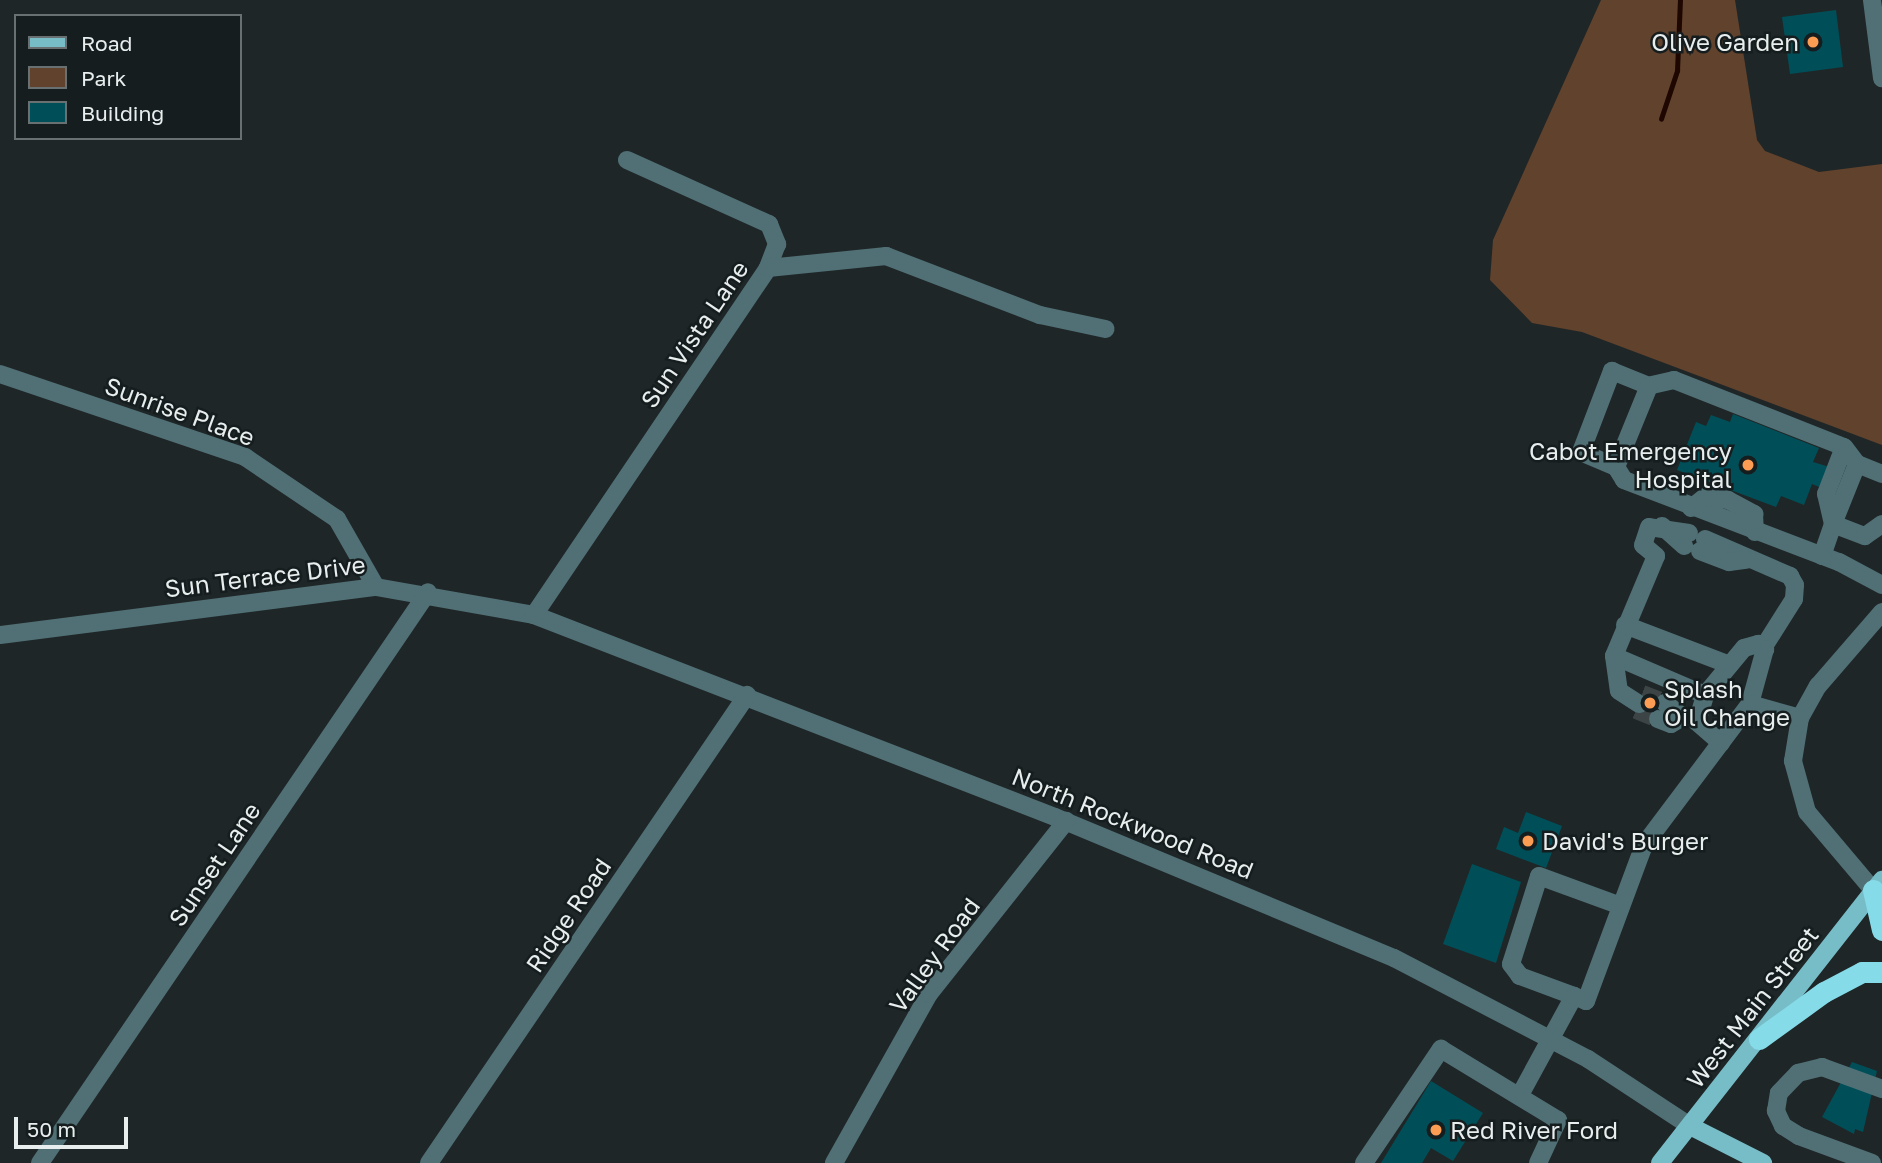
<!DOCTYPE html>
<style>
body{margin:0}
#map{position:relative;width:1882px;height:1163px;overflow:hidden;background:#1f2627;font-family:"Golos Text",sans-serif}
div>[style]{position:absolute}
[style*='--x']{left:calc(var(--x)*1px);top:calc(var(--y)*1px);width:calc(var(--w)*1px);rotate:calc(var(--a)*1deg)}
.green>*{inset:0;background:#61422c}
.stream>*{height:4.5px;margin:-2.25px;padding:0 2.25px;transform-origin:2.25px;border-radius:2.25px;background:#1e0700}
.building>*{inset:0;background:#004f58}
.minor-tunnel>*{height:18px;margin-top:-9px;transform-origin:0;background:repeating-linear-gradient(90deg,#3d4445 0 18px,transparent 0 27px)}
.minor>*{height:18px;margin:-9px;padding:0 9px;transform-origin:9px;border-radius:9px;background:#507076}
.major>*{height:18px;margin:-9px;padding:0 9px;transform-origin:9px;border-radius:9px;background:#77bdc8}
.highway>*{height:21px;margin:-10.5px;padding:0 10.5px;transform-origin:10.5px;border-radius:10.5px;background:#86dbe9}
.dots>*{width:19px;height:19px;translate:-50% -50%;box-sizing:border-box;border:4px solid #151d1e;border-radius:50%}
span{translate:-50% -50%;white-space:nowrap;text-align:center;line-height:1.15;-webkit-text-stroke:5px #151d1e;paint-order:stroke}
.poi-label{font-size:24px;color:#e8eded}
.right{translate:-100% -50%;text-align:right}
.left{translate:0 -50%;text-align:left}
.street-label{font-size:24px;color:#e8eded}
.legend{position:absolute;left:14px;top:14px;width:228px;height:126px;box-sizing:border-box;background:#151d1e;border:2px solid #697071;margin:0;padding:9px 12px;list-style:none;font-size:21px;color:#e8eded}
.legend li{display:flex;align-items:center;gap:14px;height:35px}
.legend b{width:35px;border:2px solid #697071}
.scale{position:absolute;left:14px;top:1117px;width:114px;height:32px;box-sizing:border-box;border:4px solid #e8eded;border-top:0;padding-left:9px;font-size:21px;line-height:24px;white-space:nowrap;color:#e8eded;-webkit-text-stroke:5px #151d1e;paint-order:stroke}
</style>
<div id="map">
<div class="green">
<i style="clip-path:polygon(1601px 0,1735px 0,1757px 140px,1765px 151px,1819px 172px,1882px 164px,1882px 445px,1582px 332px,1532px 323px,1490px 280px,1493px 240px)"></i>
</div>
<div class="stream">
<i style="--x:1661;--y:119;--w:51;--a:-71.6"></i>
<i style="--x:1677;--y:71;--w:71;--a:-87.6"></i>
</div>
<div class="building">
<i style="clip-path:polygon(1836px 10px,1843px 67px,1790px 74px,1782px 17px)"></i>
<i style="clip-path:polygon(1733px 414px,1819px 448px,1813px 462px,1833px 468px,1824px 489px,1812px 484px,1804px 505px,1781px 496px,1776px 507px,1677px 470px,1696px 422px,1706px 426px,1711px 415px,1730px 422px)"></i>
<i style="clip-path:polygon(1526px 812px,1562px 826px,1546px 868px,1496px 849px,1504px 827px,1518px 833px)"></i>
<i style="clip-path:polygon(1472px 864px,1521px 882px,1496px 963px,1443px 944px)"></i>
<i style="clip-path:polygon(1852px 1062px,1877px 1071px,1863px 1132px,1855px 1129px,1854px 1134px,1822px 1117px)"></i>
<i style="clip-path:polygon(1431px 1081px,1483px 1113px,1453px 1161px,1431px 1148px,1422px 1163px,1381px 1163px)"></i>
</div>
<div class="minor-tunnel">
<i style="--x:1642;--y:694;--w:25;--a:21"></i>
<i style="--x:1636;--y:710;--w:24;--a:22"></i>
</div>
<div class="minor">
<i style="--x:1872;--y:0;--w:79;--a:82.7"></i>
<i style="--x:627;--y:160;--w:156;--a:24.3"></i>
<i style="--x:769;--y:224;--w:22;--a:68"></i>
<i style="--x:777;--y:244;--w:26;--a:111"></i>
<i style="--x:0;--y:374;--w:259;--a:18.7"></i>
<i style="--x:245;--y:457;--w:111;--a:34"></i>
<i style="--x:337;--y:519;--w:78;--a:60.2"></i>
<i style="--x:1616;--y:467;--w:38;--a:-157"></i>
<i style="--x:1581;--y:452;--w:87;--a:-69.1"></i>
<i style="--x:1612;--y:371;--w:40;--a:22"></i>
<i style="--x:1882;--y:474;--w:27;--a:-158"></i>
<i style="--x:1857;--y:464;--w:21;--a:-127"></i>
<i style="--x:1844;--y:447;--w:183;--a:-158.5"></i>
<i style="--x:1674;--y:380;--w:26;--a:167"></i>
<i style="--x:1649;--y:386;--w:87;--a:112.2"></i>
<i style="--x:1616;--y:467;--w:15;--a:58"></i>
<i style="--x:1624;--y:480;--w:230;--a:20.9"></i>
<i style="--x:1839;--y:562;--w:49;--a:28.1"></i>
<i style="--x:1691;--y:508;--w:18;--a:-38"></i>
<i style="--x:1705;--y:497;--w:23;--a:7"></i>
<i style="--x:1728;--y:500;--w:30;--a:28"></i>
<i style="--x:1754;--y:514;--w:18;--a:87"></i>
<i style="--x:1833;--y:524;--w:31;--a:-103"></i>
<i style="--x:1826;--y:494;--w:50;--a:-69"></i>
<i style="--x:1833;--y:524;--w:65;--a:-68.2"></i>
<i style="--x:1662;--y:526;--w:30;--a:42"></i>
<i style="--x:1689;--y:533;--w:40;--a:-171.5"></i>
<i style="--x:1649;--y:527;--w:19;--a:108"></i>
<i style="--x:1643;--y:545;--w:17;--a:40"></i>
<i style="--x:1656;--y:556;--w:108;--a:112.8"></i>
<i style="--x:1614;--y:656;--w:99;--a:23.2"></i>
<i style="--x:1705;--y:539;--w:93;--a:23.5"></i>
<i style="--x:1790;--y:576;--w:10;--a:61"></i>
<i style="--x:1795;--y:585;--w:14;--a:94"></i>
<i style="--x:1794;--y:599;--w:58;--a:122.3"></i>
<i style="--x:1700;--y:551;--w:31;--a:21"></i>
<i style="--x:1729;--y:562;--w:17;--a:-7"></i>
<i style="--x:1822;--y:556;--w:34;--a:-71"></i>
<i style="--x:1833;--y:524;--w:34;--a:21"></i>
<i style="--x:1865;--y:536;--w:21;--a:-35"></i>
<i style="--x:534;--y:615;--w:419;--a:-56"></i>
<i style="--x:768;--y:268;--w:119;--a:-5.8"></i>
<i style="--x:886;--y:256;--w:165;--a:21"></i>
<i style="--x:1040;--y:315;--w:67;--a:12"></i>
<i style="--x:1625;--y:625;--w:112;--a:20.9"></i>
<i style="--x:0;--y:635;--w:379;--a:-7.3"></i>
<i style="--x:376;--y:587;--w:160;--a:10"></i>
<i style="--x:534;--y:615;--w:559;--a:21.19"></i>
<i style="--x:1055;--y:817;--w:367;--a:22.6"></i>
<i style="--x:1394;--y:958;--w:219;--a:27.5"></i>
<i style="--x:1588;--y:1059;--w:122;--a:33.3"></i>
<i style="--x:1614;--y:656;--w:35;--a:82"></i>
<i style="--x:1619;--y:691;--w:24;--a:33"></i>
<i style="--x:1658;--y:719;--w:14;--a:21"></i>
<i style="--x:1671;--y:724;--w:14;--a:-30"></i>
<i style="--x:1683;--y:717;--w:23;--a:-142"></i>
<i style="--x:1721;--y:743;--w:32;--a:-139"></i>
<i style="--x:1697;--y:722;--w:28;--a:-73"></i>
<i style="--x:1705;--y:695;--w:61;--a:-50.3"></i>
<i style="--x:1744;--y:648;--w:15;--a:-16"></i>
<i style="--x:1758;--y:644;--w:9;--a:36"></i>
<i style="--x:1765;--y:649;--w:57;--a:105.3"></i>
<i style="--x:1873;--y:890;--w:102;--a:-130.2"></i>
<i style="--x:1807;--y:812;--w:53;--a:-105.4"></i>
<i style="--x:1793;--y:761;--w:44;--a:-80.8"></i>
<i style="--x:1800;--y:718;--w:37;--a:-61"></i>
<i style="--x:1818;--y:686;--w:98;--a:-49.1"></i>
<i style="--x:1574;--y:996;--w:58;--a:-159.7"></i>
<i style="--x:1520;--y:976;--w:15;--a:-127"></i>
<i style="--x:1511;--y:964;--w:92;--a:-72.3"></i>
<i style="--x:1539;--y:876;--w:87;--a:20.1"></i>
<i style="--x:1520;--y:1095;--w:113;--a:-61.4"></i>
<i style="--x:1574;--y:996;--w:13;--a:23"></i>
<i style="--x:1586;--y:1001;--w:166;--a:-69.6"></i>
<i style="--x:1644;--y:845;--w:176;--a:-53.1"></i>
<i style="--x:1750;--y:704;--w:52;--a:15.6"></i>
<i style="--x:40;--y:1163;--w:690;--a:-55.8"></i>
<i style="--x:429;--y:1163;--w:566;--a:-55.8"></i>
<i style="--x:834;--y:1163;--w:194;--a:-60.7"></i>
<i style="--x:929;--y:994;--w:221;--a:-51.6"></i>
<i style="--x:1364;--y:1163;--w:138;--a:-56"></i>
<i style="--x:1441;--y:1049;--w:137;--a:31.3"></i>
<i style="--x:1558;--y:1120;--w:47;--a:114.9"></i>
<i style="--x:1872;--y:1163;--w:78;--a:-159.7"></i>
<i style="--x:1799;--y:1136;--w:19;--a:-148"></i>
<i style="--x:1783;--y:1126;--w:17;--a:-115"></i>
<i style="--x:1776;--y:1111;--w:18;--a:-81"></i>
<i style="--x:1779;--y:1093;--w:28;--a:-46"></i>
<i style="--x:1798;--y:1073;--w:25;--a:-14"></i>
<i style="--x:1822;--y:1067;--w:64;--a:20.1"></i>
</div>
<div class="major">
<i style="--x:1690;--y:1126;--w:82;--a:26.9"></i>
<i style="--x:1660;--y:1163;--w:360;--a:-51.9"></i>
</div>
<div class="highway">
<i style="--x:1873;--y:890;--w:41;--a:77.3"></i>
<i style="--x:1759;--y:1039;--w:80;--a:-35.9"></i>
<i style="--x:1824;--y:992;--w:43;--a:-27.8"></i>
<i style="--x:1862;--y:972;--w:20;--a:0"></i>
</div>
<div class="dots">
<i style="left:1813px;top:42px;background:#fd9d54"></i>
<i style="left:1748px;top:465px;background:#fd9d54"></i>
<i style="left:1650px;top:703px;background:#fd9d54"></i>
<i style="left:1528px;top:841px;background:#fd9d54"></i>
<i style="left:1436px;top:1130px;background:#fd9d54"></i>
</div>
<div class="poi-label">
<span class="right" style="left:1799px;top:42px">Olive Garden</span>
<span class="right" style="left:1732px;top:465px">Cabot Emergency<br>Hospital</span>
<span class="left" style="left:1664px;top:703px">Splash<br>Oil Change</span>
<span class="left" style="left:1542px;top:841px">David's Burger</span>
<span class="left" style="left:1450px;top:1130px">Red River Ford</span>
</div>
<div class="street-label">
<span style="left:694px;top:334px;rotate:-56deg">Sun Vista Lane</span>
<span style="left:180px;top:411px;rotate:20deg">Sunrise Place</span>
<span style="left:265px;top:576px;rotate:-7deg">Sun Terrace Drive</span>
<span style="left:1133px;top:823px;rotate:22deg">North Rockwood Road</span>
<span style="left:214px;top:864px;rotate:-56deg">Sunset Lane</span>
<span style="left:568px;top:915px;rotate:-56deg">Ridge Road</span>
<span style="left:934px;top:955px;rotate:-54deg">Valley Road</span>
<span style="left:1752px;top:1007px;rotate:-52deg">West Main Street</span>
</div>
<ul class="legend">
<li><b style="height:9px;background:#77bdc8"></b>Road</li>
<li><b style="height:19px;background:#61422c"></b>Park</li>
<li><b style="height:19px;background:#004f58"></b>Building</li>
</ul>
<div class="scale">50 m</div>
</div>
